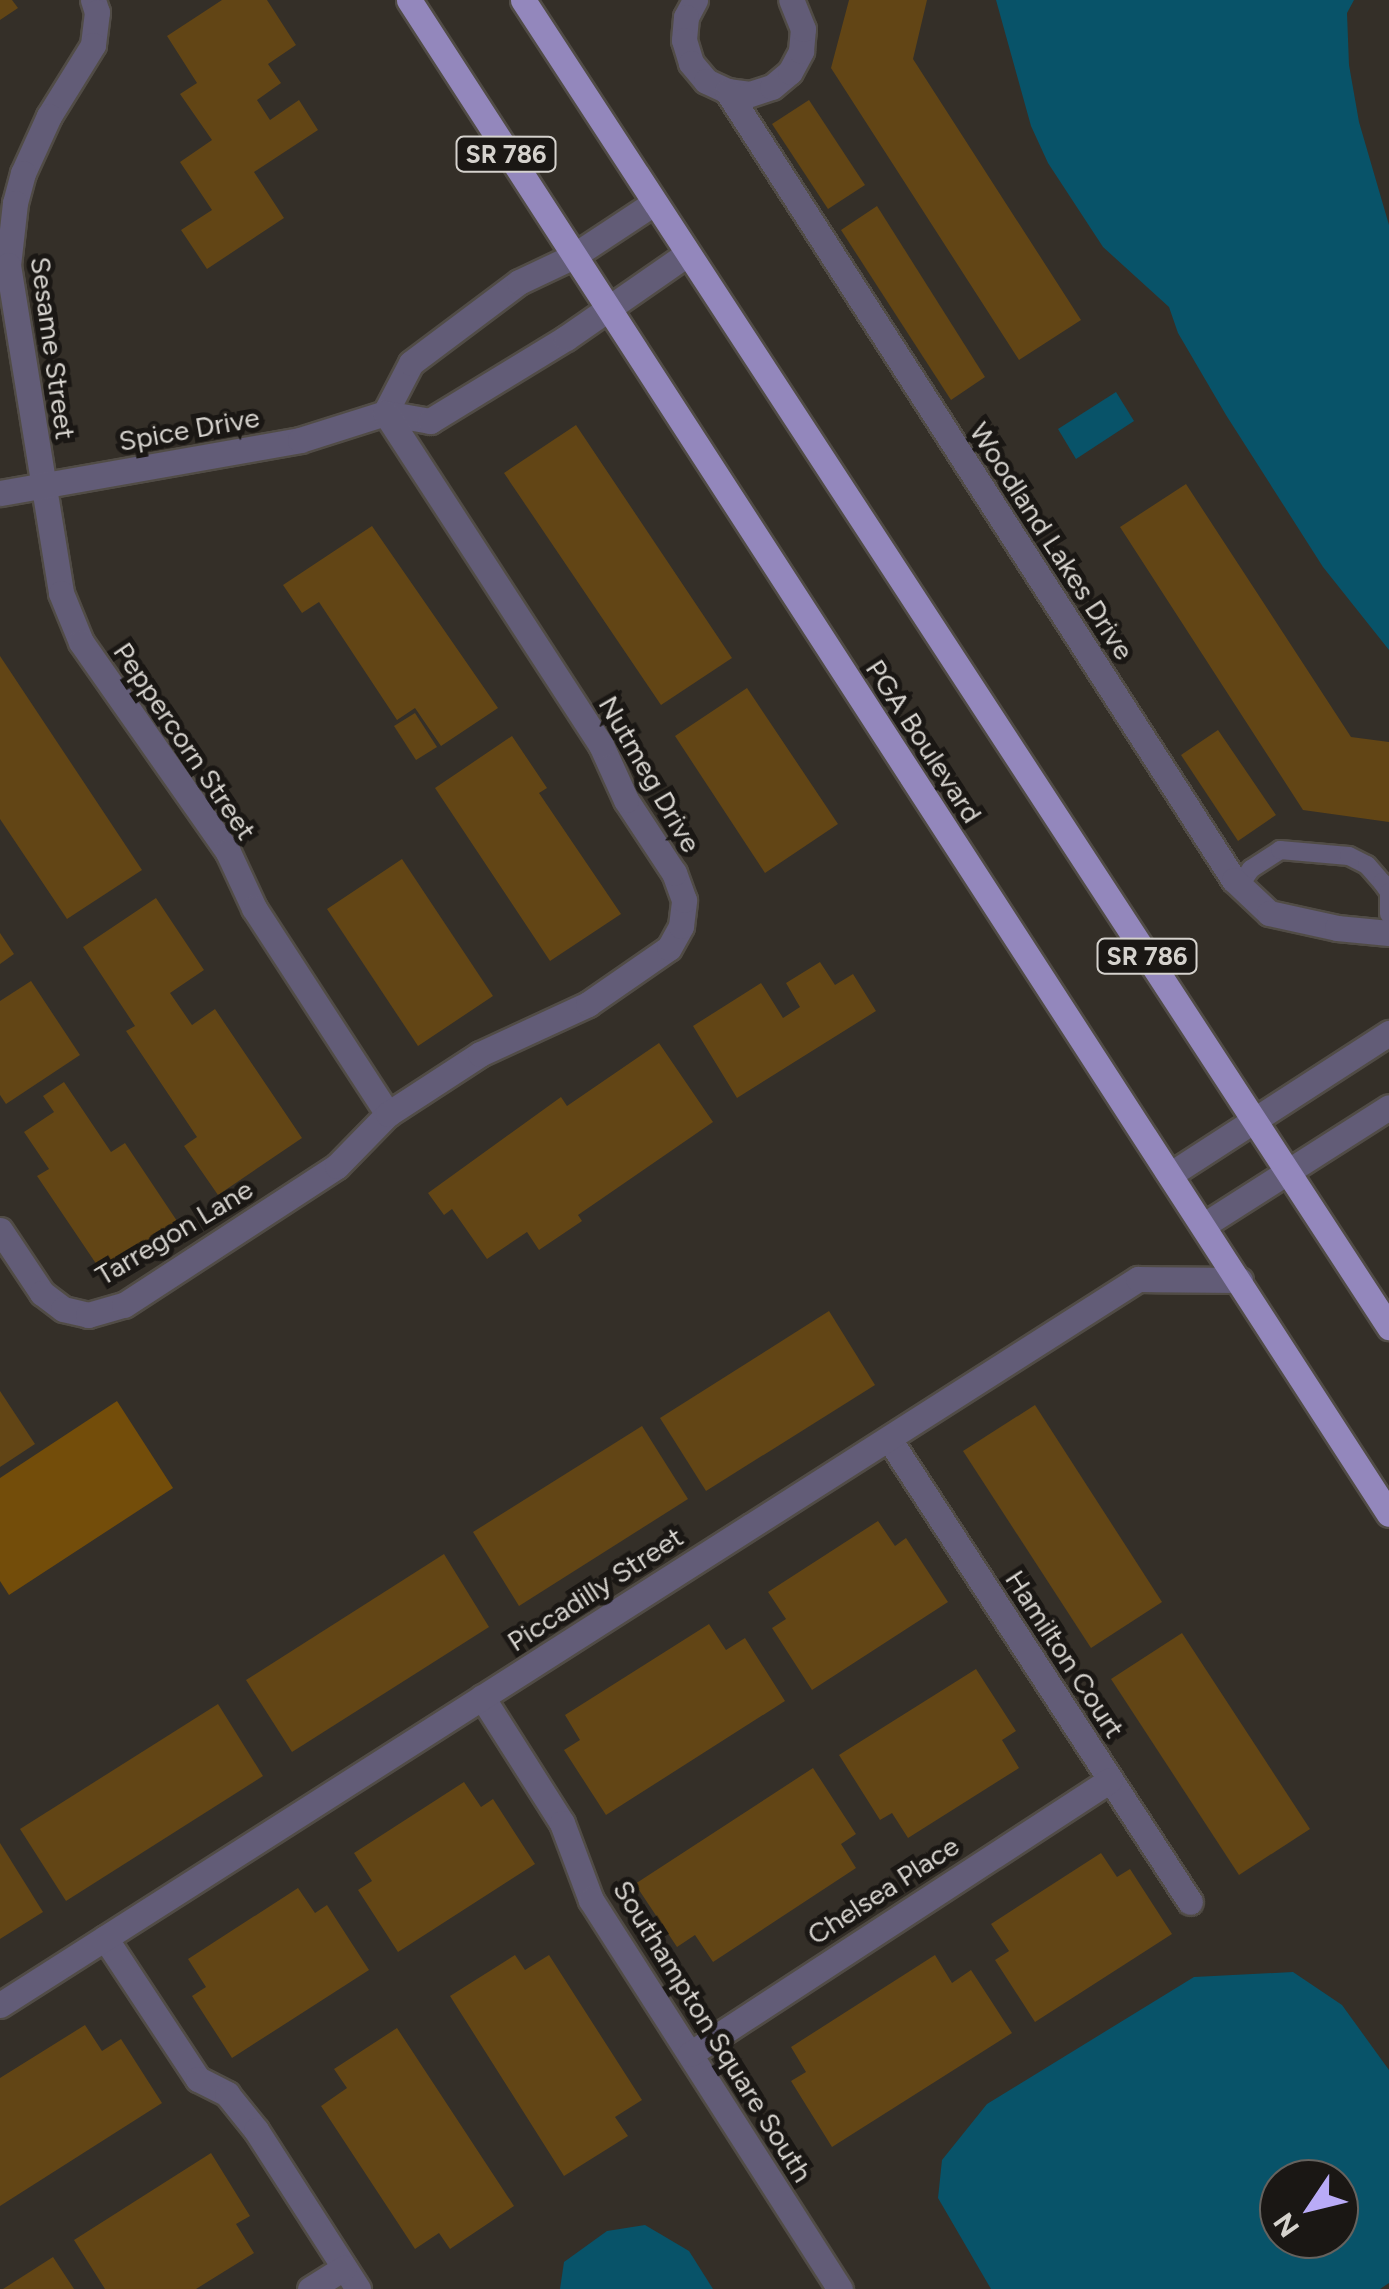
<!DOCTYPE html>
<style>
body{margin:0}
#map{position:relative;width:1389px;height:2289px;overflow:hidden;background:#342f28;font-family:Figtree,sans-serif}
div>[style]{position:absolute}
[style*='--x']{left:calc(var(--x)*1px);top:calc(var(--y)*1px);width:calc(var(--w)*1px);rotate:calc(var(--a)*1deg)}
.green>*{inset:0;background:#734d0a}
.water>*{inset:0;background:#085369}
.building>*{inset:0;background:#624515}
.roads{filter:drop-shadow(2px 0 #514c46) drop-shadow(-2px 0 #514c46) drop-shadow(0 2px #514c46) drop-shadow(0 -2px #514c46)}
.service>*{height:18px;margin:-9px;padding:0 9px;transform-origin:9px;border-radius:9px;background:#625c77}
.minor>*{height:25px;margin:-12.5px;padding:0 12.5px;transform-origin:12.5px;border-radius:12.5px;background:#625c77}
.primary>*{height:25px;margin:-12.5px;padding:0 12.5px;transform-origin:12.5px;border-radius:12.5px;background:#9387bc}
span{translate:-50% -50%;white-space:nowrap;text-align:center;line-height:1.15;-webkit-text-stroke:10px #1a1714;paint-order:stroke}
.shield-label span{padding:2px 8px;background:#1a1714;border:2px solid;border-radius:8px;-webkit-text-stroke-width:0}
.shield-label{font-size:25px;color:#d5d2cd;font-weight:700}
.street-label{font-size:28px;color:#d5d2cd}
.north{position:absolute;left:1259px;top:2159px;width:100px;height:100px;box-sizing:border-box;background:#1a1714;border:2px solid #65625e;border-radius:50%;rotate:235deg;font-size:28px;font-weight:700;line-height:40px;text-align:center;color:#d5d2cd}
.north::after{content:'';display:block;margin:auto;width:35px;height:45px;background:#b9abf7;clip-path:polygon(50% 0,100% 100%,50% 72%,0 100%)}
</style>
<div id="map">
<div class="green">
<i style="clip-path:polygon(117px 1401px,173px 1488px,9px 1595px,0 1581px,0 1478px)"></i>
</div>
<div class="water">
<i style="clip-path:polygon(996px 0,1354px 0,1347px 13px,1349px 65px,1359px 122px,1389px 225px,1389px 650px,1323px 567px,1226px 415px,1178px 333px,1169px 307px,1103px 247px,1048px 163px,1031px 126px)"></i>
<i style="clip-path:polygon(1116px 392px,1134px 421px,1076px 459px,1058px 429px)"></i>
<i style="clip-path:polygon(evenodd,1293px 1972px,1342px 2005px,1389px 2070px,1389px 2283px,1380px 2289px,991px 2289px,938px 2198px,942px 2160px,987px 2104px,1194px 1977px,1293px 1972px,1279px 2179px,1339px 2179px,1339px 2239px,1279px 2239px,1279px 2179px)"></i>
<i style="clip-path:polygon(645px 2225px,689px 2251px,713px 2289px,560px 2289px,564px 2262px,607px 2231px)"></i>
</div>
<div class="building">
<i style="clip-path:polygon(0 0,12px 0,18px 8px,0 20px)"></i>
<i style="clip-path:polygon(222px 0,267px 0,296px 45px,268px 64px,281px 83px,257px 100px,270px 120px,299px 100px,318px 130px,254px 172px,284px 218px,207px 269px,181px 230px,212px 210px,180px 162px,212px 140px,180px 94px,197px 83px,167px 36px)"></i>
<i style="clip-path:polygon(849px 0,927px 0,913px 59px,1081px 320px,1019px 360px,831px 68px)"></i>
<i style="clip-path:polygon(809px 100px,865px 185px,828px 209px,772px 124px)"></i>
<i style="clip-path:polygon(877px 206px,985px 377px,951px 400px,841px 230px)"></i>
<i style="clip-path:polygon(576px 425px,732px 658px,661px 705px,504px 473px)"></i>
<i style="clip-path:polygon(1186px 484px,1351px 737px,1389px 742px,1389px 822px,1303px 810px,1120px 527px)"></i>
<i style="clip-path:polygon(372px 526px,498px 708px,441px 746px,415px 708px,397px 720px,319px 602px,302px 613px,283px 585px)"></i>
<i style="clip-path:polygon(0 656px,142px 870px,67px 919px,0 819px)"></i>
<i style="clip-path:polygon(747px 688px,838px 824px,765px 873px,675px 736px)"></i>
<i style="clip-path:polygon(415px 713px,437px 747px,416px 760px,394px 726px)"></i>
<i style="clip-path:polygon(1218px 730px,1276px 815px,1238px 841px,1181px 755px)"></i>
<i style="clip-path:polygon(512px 736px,547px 788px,539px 793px,621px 914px,550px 961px,435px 788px)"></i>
<i style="clip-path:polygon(402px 859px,493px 996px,418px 1046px,327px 909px)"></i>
<i style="clip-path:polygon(156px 898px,204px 970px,170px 993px,192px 1025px,215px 1009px,302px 1138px,218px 1195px,184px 1146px,197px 1137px,126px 1031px,135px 1026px,83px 947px)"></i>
<i style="clip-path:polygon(0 933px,14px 954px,0 964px)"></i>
<i style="clip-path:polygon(820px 962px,835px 985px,853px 974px,876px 1011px,737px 1098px,693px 1026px,761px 983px,783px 1018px,800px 1007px,786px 983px)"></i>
<i style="clip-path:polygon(31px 981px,80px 1055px,6px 1104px,0 1095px,0 1001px)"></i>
<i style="clip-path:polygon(659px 1043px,713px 1122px,578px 1215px,582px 1221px,539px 1250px,527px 1232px,487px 1259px,452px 1209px,444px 1215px,428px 1193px,561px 1097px,567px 1106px)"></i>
<i style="clip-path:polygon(64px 1082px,111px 1152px,125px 1143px,177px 1221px,101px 1271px,37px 1176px,49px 1169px,24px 1132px,54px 1112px,43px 1096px)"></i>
<i style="clip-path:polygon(829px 1311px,875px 1385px,706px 1491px,660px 1418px)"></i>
<i style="clip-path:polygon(0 1391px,35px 1444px,0 1467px)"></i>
<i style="clip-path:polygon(1035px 1405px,1162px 1602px,1091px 1648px,963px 1451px)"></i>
<i style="clip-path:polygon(642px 1426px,688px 1499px,519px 1606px,473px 1532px)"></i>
<i style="clip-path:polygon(878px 1521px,895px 1546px,906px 1538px,948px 1602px,812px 1690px,772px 1628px,786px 1619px,768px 1592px)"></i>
<i style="clip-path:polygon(444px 1554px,489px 1627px,292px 1752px,246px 1680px)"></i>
<i style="clip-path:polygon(709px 1624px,726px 1650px,745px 1638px,785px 1701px,606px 1815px,564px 1750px,580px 1740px,565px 1715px)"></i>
<i style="clip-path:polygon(1182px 1633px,1310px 1829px,1239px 1875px,1111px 1679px)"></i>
<i style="clip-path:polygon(976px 1669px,1016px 1731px,1002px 1740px,1019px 1768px,908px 1838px,892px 1813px,880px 1820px,839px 1755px)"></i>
<i style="clip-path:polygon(218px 1704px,263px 1776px,66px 1901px,20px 1829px)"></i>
<i style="clip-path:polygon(813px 1768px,856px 1834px,841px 1844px,856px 1868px,713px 1962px,695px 1935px,677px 1947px,635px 1884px)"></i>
<i style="clip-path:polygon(464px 1782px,481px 1807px,493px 1799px,535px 1864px,398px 1952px,358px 1890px,372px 1881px,354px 1853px)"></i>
<i style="clip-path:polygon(0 1843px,43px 1912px,0 1939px)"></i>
<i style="clip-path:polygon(1101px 1853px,1117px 1877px,1130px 1869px,1172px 1934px,1035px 2022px,995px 1960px,1009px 1951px,991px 1924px)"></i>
<i style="clip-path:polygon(298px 1888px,315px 1913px,327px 1905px,369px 1970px,232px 2058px,192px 1996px,206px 1987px,188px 1959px)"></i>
<i style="clip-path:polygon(515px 1955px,525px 1970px,549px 1955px,642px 2100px,615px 2117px,628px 2136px,564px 2176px,450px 1996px)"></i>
<i style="clip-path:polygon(935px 1955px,952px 1983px,971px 1970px,1012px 2033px,832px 2147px,791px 2081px,806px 2072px,791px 2047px)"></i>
<i style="clip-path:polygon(85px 2025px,102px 2051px,121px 2039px,162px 2103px,0 2206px,0 2078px)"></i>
<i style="clip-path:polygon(397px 2028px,514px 2206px,450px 2249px,439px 2233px,415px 2249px,321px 2106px,347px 2088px,334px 2069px)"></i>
<i style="clip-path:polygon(211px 2153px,250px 2216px,236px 2224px,254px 2253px,196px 2289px,105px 2289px,74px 2240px)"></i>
<i style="clip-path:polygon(53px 2257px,74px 2289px,3px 2289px)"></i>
</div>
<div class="roads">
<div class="service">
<i style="--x:1239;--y:886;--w:21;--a:-55"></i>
<i style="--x:1251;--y:869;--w:35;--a:-33"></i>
<i style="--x:1280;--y:850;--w:69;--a:5"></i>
<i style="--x:1349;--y:856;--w:20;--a:27"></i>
<i style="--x:1367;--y:865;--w:23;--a:49"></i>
<i style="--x:1382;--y:882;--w:12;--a:55"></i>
<i style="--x:1389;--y:892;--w:22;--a:90"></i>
</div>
<div class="minor">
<i style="--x:93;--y:0;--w:13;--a:72"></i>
<i style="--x:97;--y:12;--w:33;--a:97"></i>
<i style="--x:93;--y:45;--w:84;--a:121.8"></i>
<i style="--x:49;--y:116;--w:63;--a:114.5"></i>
<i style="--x:23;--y:173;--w:31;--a:105"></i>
<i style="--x:15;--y:203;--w:62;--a:96.4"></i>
<i style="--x:8;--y:265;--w:332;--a:80.8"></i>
<i style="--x:61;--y:593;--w:53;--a:67.8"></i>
<i style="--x:81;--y:642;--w:256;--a:55"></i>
<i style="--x:228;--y:852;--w:62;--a:65.1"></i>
<i style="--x:254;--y:908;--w:246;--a:57"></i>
<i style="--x:695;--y:0;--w:19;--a:118"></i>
<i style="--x:686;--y:17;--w:23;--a:95"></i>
<i style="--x:684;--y:40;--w:24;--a:73"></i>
<i style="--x:691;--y:63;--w:23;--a:50"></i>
<i style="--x:706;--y:81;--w:23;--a:25"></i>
<i style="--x:727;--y:91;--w:23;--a:7"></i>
<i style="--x:750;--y:94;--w:23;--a:-18"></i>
<i style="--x:772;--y:87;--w:23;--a:-40"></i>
<i style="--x:790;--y:72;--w:24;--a:-62"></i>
<i style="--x:801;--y:51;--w:22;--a:-85"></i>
<i style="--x:803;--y:29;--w:31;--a:-112"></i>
<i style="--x:727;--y:91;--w:938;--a:57.28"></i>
<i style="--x:1234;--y:880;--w:48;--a:43.3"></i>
<i style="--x:1269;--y:913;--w:70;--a:12.4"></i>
<i style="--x:1337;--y:928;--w:52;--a:5.5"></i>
<i style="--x:385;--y:413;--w:56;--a:-62.5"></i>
<i style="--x:411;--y:363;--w:135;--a:-36.9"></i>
<i style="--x:519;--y:282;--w:59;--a:-25.3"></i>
<i style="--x:572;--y:257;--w:98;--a:-33.4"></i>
<i style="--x:0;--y:493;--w:305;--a:-10"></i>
<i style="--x:300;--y:440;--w:89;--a:-17.6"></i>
<i style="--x:385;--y:413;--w:46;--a:10.1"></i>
<i style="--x:430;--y:421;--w:159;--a:-31.4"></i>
<i style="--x:566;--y:338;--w:147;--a:-34.8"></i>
<i style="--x:1171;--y:1174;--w:260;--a:-32.9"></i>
<i style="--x:1204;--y:1225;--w:219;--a:-32.5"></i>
<i style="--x:0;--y:1230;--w:76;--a:56.3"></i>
<i style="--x:42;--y:1293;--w:26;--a:37"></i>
<i style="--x:63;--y:1309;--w:26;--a:13"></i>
<i style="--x:88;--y:1315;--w:37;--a:-16"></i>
<i style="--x:124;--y:1305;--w:254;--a:-33.1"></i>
<i style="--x:337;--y:1166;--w:73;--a:-45.6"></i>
<i style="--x:388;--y:1114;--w:110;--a:-33.1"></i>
<i style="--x:480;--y:1054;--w:119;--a:-24.8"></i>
<i style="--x:588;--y:1004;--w:98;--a:-34.7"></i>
<i style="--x:669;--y:948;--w:25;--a:-61"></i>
<i style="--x:681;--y:926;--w:26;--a:-83"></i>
<i style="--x:684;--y:900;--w:29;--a:-110"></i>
<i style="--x:674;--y:873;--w:87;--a:-123.3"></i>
<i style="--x:626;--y:800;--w:60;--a:-114.4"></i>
<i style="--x:601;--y:745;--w:396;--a:-123"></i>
<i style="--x:889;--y:1439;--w:552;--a:56.97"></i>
<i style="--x:482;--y:1697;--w:149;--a:57.6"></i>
<i style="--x:562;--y:1823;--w:82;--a:69.4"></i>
<i style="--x:591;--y:1900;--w:462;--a:57.4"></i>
<i style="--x:105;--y:1938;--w:169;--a:56.6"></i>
<i style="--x:198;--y:2079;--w:33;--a:27"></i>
<i style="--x:227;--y:2094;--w:46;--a:51.1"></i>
<i style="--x:256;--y:2130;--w:189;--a:57.3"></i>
<i style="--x:0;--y:2005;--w:1350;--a:-32.54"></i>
<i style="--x:1138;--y:1279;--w:102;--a:0.6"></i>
<i style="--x:690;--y:2054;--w:501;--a:-33.12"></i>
<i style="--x:310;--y:2289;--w:40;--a:-32"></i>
</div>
<div class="primary">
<i style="--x:409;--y:0;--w:1803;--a:57.09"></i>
<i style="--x:523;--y:0;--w:1585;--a:56.87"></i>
</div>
</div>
<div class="shield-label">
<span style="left:506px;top:154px">SR 786</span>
<span style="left:1147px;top:956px">SR 786</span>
</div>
<div class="street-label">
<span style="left:53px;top:348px;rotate:82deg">Sesame Street</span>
<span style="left:189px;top:429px;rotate:-10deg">Spice Drive</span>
<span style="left:1052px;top:541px;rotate:57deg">Woodland Lakes Drive</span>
<span style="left:185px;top:741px;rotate:56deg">Peppercorn Street</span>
<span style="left:924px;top:741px;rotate:57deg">PGA Boulevard</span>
<span style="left:650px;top:774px;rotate:60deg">Nutmeg Drive</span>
<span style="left:174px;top:1232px;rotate:-31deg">Tarregon Lane</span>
<span style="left:595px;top:1589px;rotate:-33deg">Piccadilly Street</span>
<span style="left:1065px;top:1654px;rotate:57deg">Hamilton Court</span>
<span style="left:883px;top:1890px;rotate:-33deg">Chelsea Place</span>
<span style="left:713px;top:2031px;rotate:58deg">Southampton Square South</span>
</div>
<div class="north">N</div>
</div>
